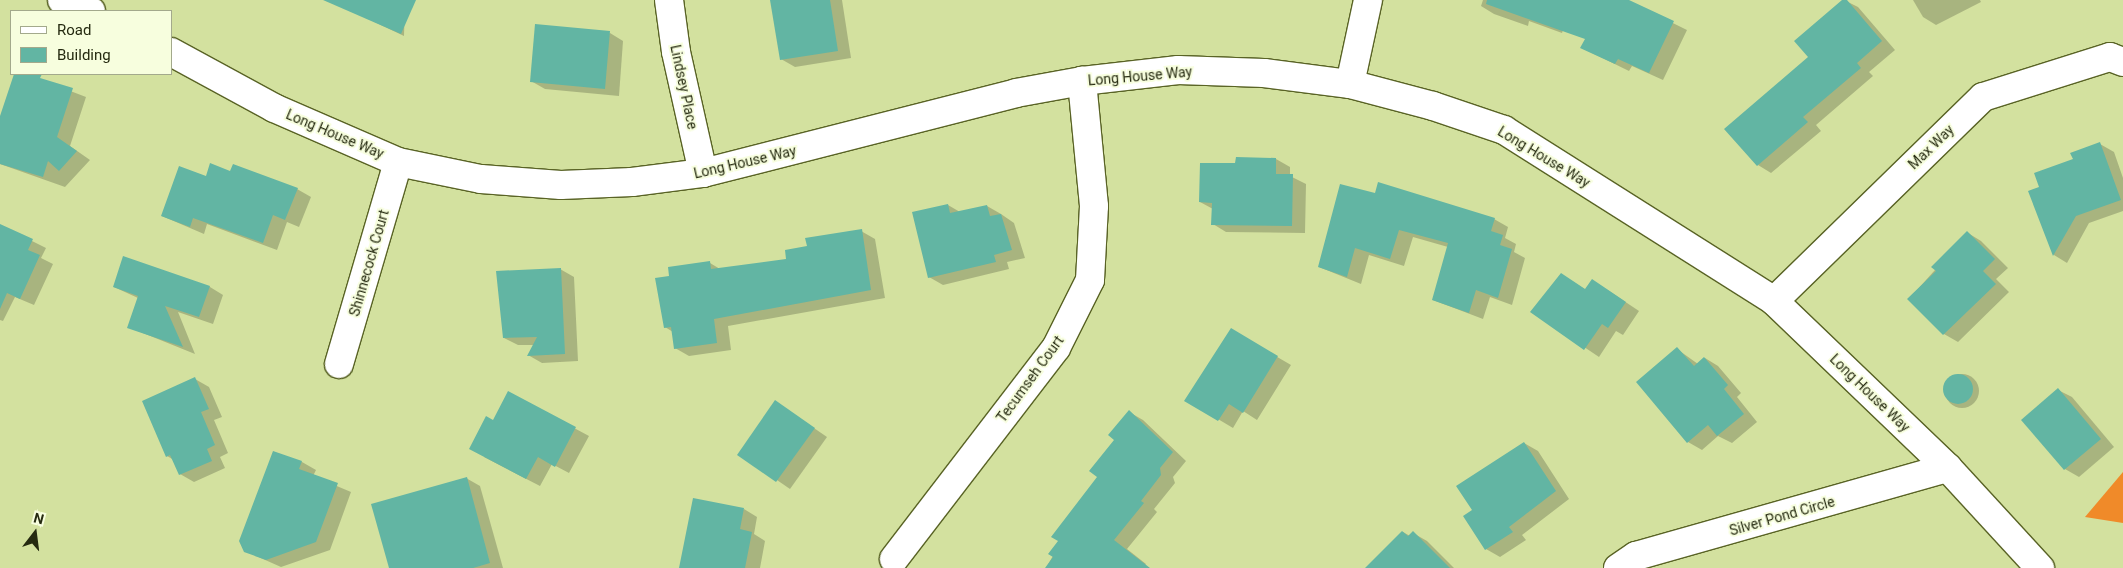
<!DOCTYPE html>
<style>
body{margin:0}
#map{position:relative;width:2123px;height:568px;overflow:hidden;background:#d3e19f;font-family:Roboto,sans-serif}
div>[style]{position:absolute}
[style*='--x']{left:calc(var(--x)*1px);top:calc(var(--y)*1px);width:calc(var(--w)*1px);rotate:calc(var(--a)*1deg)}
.forest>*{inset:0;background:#f08a29}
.shadow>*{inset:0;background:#0003}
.round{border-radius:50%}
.building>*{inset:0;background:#62b5a3}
.roads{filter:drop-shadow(1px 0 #596325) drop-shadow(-1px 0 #596325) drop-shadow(0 1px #596325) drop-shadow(0 -1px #596325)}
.street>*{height:28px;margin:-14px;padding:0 14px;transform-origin:14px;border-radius:14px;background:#fff}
span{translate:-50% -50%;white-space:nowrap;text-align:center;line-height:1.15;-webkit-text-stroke:4px #f7fede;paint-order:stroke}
.street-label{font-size:14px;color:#252a10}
.legend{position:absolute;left:10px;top:10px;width:162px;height:65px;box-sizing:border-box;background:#f7fede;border:1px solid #a3a98c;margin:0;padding:6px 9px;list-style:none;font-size:15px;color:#252a10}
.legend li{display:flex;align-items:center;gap:10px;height:25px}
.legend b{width:25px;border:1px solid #a3a98c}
.north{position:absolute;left:10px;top:508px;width:50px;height:50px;-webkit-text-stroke:4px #f7fede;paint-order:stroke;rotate:15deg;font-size:14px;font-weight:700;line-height:20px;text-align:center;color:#252a10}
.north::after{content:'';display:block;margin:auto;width:18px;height:22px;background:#252a10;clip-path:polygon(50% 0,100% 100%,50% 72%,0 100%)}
</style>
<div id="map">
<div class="forest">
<i style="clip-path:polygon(2123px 472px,2123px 523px,2085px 517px)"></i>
</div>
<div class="shadow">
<i style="clip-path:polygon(344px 0,405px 0,404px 36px,341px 6px)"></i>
<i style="clip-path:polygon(772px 0,842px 0,851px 58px,795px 67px,781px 59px)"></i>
<i style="clip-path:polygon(1483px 0,1574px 0,1562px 33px,1529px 21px,1528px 26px,1494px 14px,1481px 6px)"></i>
<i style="clip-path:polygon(1610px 0,1626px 0,1687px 30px,1663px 80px,1632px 66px,1629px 71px,1586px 50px)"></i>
<i style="clip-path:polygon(1844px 0,1858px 7px,1895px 50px,1869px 72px,1873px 76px,1816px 125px,1821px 131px,1771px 173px,1758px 165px,1810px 57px)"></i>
<i style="clip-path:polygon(1913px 0,1980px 0,1981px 2px,1936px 25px,1923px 17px)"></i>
<i style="clip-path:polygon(610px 33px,623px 41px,619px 96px,545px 89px,531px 81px)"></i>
<i style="clip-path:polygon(15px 74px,26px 74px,86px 97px,70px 146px,90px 160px,65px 187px,0 164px,0 122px)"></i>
<i style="clip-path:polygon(2100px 144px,2114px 152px,2123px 178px,2123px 211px,2089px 223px,2067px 263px,2054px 255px,2030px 192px,2040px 188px,2074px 160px)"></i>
<i style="clip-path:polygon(1276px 159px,1290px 167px,1290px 176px,1306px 184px,1305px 233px,1226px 232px,1213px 224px,1213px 209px,1200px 202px)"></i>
<i style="clip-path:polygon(206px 177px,297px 189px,311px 197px,299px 227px,287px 222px,277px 250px,207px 224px,204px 234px,162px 216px)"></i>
<i style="clip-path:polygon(1376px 195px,1494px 219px,1508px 227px,1505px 238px,1516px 244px,1514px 252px,1525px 258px,1512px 305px,1490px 297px,1483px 319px,1433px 300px,1448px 247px,1413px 237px,1404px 266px,1369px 255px,1361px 284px,1319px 267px)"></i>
<i style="clip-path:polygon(948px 205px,960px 212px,987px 206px,1001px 214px,1014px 223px,1025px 258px,1007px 262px,1009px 269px,943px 285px,929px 277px)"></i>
<i style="clip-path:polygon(0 225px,46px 248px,41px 258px,53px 264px,34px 305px,15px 297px,3px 321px,0 320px)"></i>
<i style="clip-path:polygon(861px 231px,875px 239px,885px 298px,728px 326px,731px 350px,689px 356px,675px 348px,673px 332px,665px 327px,670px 277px,710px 263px,720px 269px,788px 260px,808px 247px)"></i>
<i style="clip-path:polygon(1968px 233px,1981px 241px,2008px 268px,1996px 279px,2009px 292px,1958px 342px,1944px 334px,1909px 299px)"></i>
<i style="clip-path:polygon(124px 258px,210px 287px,223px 295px,213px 324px,178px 312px,195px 354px,128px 327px,138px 298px,114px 287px)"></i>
<i style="clip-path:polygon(560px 269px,574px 277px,578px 361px,542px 363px,528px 355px,534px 345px,518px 345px,504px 338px)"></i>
<i style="clip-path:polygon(1561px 274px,1586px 290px,1606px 289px,1639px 311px,1623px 335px,1616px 331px,1599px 357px,1532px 312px)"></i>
<i style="clip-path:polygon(1231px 330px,1291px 365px,1257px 420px,1243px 411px,1233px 428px,1186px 400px)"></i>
<i style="clip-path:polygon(1677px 349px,1698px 364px,1705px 358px,1718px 366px,1741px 393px,1737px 397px,1757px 422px,1732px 443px,1718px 436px,1702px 450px,1688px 442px)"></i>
<i class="round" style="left:1945px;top:374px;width:34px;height:34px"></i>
<i style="clip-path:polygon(195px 379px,209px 387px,222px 417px,214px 420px,228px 453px,220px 457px,225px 468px,194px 482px,180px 474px,174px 460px,167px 456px)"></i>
<i style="clip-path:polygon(2058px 390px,2072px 397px,2114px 447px,2079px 477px,2065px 469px,2023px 420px)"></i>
<i style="clip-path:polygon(509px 393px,589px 436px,569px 473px,552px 464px,540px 486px,484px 457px,494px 421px)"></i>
<i style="clip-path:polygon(776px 402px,827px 437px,790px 489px,739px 454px)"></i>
<i style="clip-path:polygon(1129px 412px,1143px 420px,1186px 461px,1173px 477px,1175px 483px,1154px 509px,1157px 512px,1127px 549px,1146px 564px,1143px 568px,1046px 568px,1098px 477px)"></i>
<i style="clip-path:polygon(1524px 443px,1538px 451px,1569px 499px,1522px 535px,1526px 540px,1500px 557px,1486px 549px,1474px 511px)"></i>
<i style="clip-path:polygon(274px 452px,302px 462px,316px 470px,313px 476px,351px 492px,330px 550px,281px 567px,245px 551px)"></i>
<i style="clip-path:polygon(466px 478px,480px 486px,503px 568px,390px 568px)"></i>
<i style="clip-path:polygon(744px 509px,757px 517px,754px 534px,765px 541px,760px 568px,681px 568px)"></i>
<i style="clip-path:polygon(1403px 532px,1410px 536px,1413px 533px,1427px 541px,1454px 568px,1367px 568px)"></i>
</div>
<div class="building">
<i style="clip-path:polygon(323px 0,416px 0,401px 34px)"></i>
<i style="clip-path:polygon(770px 0,830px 0,838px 51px,780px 60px)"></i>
<i style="clip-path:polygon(1487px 0,1629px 0,1674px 21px,1649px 73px,1618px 59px,1615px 64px,1580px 48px,1585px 39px,1486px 4px)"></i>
<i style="clip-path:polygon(1842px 0,1847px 0,1882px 41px,1857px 63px,1861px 68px,1803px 117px,1808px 122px,1757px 166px,1724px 129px,1808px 57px,1794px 41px)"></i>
<i style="clip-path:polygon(535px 24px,610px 31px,605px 89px,530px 82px)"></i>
<i style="clip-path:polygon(14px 74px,42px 74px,40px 78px,73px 88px,57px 137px,77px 151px,59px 171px,48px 161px,43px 177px,0 164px,0 116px)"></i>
<i style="clip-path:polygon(2100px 142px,2121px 200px,2076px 216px,2053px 256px,2028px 191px,2039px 187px,2034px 173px,2073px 159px,2070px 153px)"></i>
<i style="clip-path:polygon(1236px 157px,1276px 158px,1276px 174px,1293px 174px,1292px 226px,1211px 225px,1212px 203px,1199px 202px,1200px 163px,1235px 163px)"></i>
<i style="clip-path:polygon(210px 163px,230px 171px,233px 164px,298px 188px,285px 220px,273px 215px,263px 243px,193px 218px,190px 227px,161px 216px,179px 166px,206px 176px)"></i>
<i style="clip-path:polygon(1378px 182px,1495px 218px,1491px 231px,1503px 235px,1500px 245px,1512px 249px,1498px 298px,1476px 290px,1469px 313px,1432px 300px,1448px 243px,1399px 230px,1390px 259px,1355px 248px,1347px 277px,1318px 267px,1340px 184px,1375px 193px)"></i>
<i style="clip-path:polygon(948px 204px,950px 213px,987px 205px,990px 216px,1001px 214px,1012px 250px,994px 255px,996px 262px,928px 278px,912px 212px)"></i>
<i style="clip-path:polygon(0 224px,33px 239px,28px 250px,40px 255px,20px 299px,7px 293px,0 309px)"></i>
<i style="clip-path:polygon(862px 229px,871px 290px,714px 319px,717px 343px,674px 349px,671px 327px,664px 328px,655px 278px,669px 276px,668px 267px,710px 261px,711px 269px,786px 259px,785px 250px,807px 246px,805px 238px)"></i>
<i style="clip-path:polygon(1967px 231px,1995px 259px,1983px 271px,1996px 284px,1943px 335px,1907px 299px,1936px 271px,1931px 267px)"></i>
<i style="clip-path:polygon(123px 256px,210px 286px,199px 317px,165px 306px,183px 347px,127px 328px,138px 296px,113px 287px)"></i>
<i style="clip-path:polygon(561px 268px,565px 354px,527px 356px,537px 337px,503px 338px,496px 271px)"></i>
<i style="clip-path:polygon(1561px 273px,1585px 289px,1592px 279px,1626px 302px,1608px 328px,1602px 324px,1584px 350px,1530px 312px)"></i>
<i style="clip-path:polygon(1231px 328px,1278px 356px,1243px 413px,1229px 404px,1218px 421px,1184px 401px)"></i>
<i style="clip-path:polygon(1677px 347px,1694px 366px,1704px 357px,1728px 385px,1724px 389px,1744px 414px,1717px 436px,1708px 425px,1687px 443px,1636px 382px)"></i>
<i class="round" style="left:1943px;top:374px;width:30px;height:30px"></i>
<i style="clip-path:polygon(195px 377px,209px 409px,201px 412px,215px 445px,207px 449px,212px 461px,179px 475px,170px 455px,166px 457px,142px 401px)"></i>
<i style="clip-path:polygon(2058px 388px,2101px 439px,2064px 470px,2021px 420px)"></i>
<i style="clip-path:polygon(508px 391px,576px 427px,555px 467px,538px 457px,526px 479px,469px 449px,486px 416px,493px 420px)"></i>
<i style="clip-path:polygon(775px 400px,815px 428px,776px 482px,737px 455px)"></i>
<i style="clip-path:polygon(1129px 410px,1173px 452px,1160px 468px,1161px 475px,1141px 501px,1144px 503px,1114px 540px,1150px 568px,1045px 568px,1053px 557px,1048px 554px,1058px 541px,1051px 537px,1097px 477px,1089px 471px,1114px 440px,1108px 435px)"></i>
<i style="clip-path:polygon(1524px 442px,1556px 491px,1509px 527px,1513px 532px,1485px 550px,1463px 516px,1472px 510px,1456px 486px)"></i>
<i style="clip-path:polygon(273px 451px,302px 461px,299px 469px,338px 483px,316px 542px,266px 560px,244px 552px,239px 541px)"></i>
<i style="clip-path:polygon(467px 477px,490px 563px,473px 568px,389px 568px,371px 504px)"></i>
<i style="clip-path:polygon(693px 498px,744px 508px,740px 529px,752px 532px,745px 568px,679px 568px)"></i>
<i style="clip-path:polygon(1402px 531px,1408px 536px,1413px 531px,1450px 568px,1365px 568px)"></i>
</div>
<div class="roads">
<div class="street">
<i style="--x:62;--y:0;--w:31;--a:21"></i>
<i style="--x:669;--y:0;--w:52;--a:82.3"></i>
<i style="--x:676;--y:52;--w:124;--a:77.4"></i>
<i style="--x:171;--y:52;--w:117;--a:28.5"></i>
<i style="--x:274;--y:108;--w:135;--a:23.5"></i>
<i style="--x:398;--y:162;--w:85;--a:11.6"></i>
<i style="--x:481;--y:179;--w:80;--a:4.3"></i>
<i style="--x:561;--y:185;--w:71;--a:-2.4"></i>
<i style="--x:632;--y:182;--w:72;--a:-7.2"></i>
<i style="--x:703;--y:173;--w:323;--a:-14.3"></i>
<i style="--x:1016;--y:93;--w:67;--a:-10.3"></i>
<i style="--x:1082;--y:81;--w:97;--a:-6.5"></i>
<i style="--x:1178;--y:70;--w:86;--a:2"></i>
<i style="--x:1264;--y:73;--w:87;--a:7.3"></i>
<i style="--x:1350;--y:84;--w:86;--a:14.8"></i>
<i style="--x:1433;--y:106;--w:75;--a:18.7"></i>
<i style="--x:1504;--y:130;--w:320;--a:32.3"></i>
<i style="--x:1774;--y:301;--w:241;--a:43.8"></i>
<i style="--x:1948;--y:468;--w:136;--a:47.4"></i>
<i style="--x:1350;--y:84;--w:86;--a:-77.9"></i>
<i style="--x:1774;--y:301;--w:292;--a:-44.3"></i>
<i style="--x:1983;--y:97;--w:133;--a:-17.5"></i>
<i style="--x:2110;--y:57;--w:14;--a:21"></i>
<i style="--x:339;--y:364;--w:210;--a:-73.7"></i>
<i style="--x:894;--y:559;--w:266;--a:-52.5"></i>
<i style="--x:1056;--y:348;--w:76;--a:-63.4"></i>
<i style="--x:1090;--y:280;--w:74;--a:-86.9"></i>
<i style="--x:1094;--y:206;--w:126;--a:-95.5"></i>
<i style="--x:1618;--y:568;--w:22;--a:-34"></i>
<i style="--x:1636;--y:556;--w:324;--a:-15.8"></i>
</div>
</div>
<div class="street-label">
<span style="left:1140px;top:76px;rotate:-5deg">Long House Way</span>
<span style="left:684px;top:87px;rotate:78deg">Lindsey Place</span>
<span style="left:335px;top:134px;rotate:23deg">Long House Way</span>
<span style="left:1931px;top:147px;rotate:-44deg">Max Way</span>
<span style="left:1544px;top:157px;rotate:31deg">Long House Way</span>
<span style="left:745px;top:162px;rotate:-13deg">Long House Way</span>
<span style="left:369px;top:263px;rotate:-74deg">Shinnecock Court</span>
<span style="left:1030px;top:379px;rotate:-54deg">Tecumseh Court</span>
<span style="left:1870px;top:393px;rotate:44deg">Long House Way</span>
<span style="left:1782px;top:516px;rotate:-16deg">Silver Pond Circle</span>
</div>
<ul class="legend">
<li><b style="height:6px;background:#fff"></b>Road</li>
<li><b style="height:14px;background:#62b5a3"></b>Building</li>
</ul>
<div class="north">N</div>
</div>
